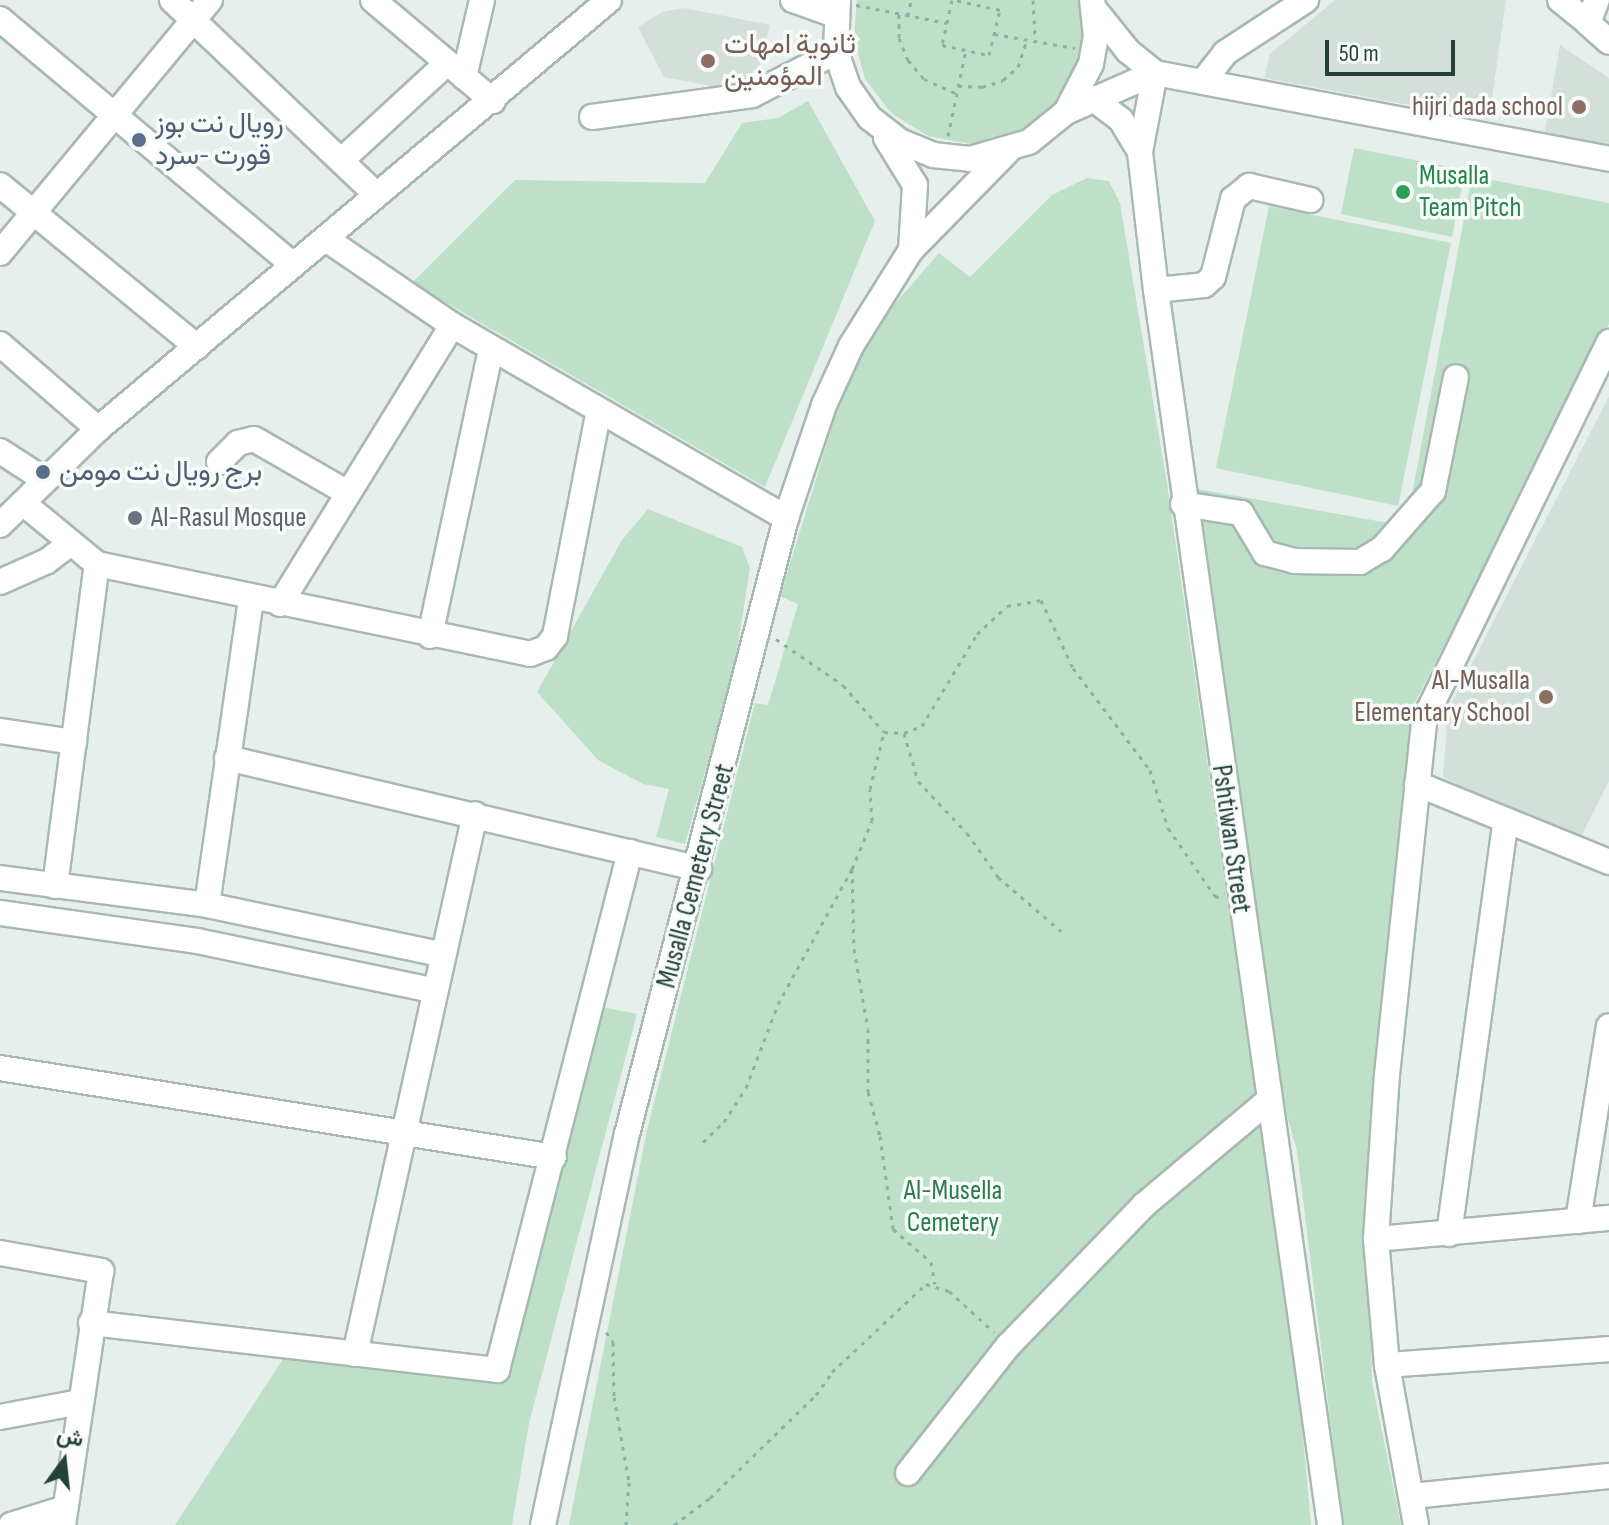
<!DOCTYPE html>
<meta charset="utf-8">
<style>
body{margin:0}
#map{position:relative;width:1609px;height:1525px;overflow:hidden;background:#e6efeb;font-family:"Sofia Sans Condensed",Vazirmatn,sans-serif}
div>[style]{position:absolute}
[style*='--x']{left:calc(var(--x)*1px);top:calc(var(--y)*1px);width:calc(var(--w)*1px);rotate:calc(var(--a)*1deg)}
.built>*{inset:0;background:#d4dfda}
.green>*{inset:0;background:#bfe0c8}
.path>*{height:3px;margin-top:-1.5px;transform-origin:0;background:repeating-linear-gradient(90deg,#86b3a5 0 4px,transparent 0 10px)}
.roads{filter:drop-shadow(2px 0 #a8b8b2) drop-shadow(-2px 0 #a8b8b2) drop-shadow(0 2px #a8b8b2) drop-shadow(0 -2px #a8b8b2)}
.minor>*{height:24px;margin:-12px;padding:0 12px;transform-origin:12px;border-radius:12px;background:#fff}
.dots>*{width:22px;height:22px;translate:-50% -50%;box-sizing:border-box;border:4px solid #f7fbf9;border-radius:50%}
span{translate:-50% -50%;white-space:nowrap;text-align:center;line-height:1.15;-webkit-text-stroke:7px #f7fbf9;paint-order:stroke}
.education-label{font-size:28px;color:#785e54}
.left{translate:0 -50%;text-align:left}
.right{translate:-100% -50%;text-align:right}
.service-label{font-size:28px;color:#4e5e75}
.leisure-label{font-size:28px;color:#27864d}
.worship-label{font-size:28px;color:#5b616d}
.street-label{font-size:28px;color:#24423a}
.park-label{font-size:28px;color:#2d7a4b}
.north{position:absolute;left:24px;top:1421px;width:80px;height:80px;-webkit-text-stroke:6px #f7fbf9;paint-order:stroke;rotate:15deg;font-size:22px;font-weight:700;line-height:32px;text-align:center;color:#24423a}
.north::after{content:'';display:block;margin:auto;width:28px;height:36px;background:#24423a;clip-path:polygon(50% 0,100% 100%,50% 72%,0 100%)}
.scale{position:absolute;left:1325px;top:40px;width:130px;height:36px;box-sizing:border-box;border:4px solid #24423a;border-top:0;padding-left:10px;font-size:24px;line-height:28px;white-space:nowrap;color:#24423a;-webkit-text-stroke:6px #f7fbf9;paint-order:stroke}
</style>
<div id="map">
<div class="built">
<i style="clip-path:polygon(1335px 0,1506px 0,1489px 120px,1264px 78px,1270px 54px)"></i>
<i style="clip-path:polygon(684px 8px,770px 25px,752px 94px,664px 77px,638px 27px,662px 12px)"></i>
<i style="clip-path:polygon(1560px 45px,1609px 78px,1609px 151px,1544px 137px)"></i>
<i style="clip-path:polygon(1609px 396px,1609px 781px,1576px 846px,1443px 777px,1448px 710px)"></i>
</div>
<div class="green">
<i style="clip-path:polygon(857px 0,1081px 0,1084px 42px,1078px 68px,1049px 112px,1013px 135px,970px 144px,928px 136px,891px 113px,865px 79px,854px 38px)"></i>
<i style="clip-path:polygon(808px 101px,875px 221px,765px 487px,412px 283px,515px 180px,705px 183px,742px 123px,778px 118px)"></i>
<i style="clip-path:polygon(1354px 148px,1465px 170px,1452px 237px,1341px 214px)"></i>
<i style="clip-path:polygon(1472px 176px,1609px 203px,1609px 324px,1412px 708px,1369px 1246px,1372px 1382px,1401px 1525px,1343px 1525px,1297px 1151px,1280px 1091px,1197px 489px,1406px 526px)"></i>
<i style="clip-path:polygon(1087px 178px,1109px 181px,1120px 203px,1167px 484px,1299px 1392px,1311px 1525px,569px 1525px,647px 1130px,755px 703px,768px 705px,798px 604px,780px 596px,844px 388px,873px 329px,939px 253px,970px 277px,1052px 195px)"></i>
<i style="clip-path:polygon(1269px 206px,1451px 243px,1398px 506px,1216px 468px)"></i>
<i style="clip-path:polygon(648px 509px,742px 547px,750px 568px,734px 669px,685px 844px,656px 837px,669px 789px,643px 784px,598px 760px,537px 692px,622px 540px)"></i>
<i style="clip-path:polygon(603px 1007px,637px 1014px,529px 1423px,512px 1525px,175px 1525px,283px 1359px,499px 1380px)"></i>
</div>
<div class="path">
<i style="--x:952;--y:0;--w:46;--a:102.5"></i>
<i style="--x:942;--y:45;--w:48;--a:12"></i>
<i style="--x:989;--y:55;--w:46;--a:-76.3"></i>
<i style="--x:1000;--y:10;--w:46;--a:-167.5"></i>
<i style="--x:1033;--y:0;--w:39;--a:87"></i>
<i style="--x:856;--y:5;--w:93;--a:11.2"></i>
<i style="--x:899;--y:14;--w:24;--a:90"></i>
<i style="--x:899;--y:38;--w:24;--a:68"></i>
<i style="--x:908;--y:60;--w:25;--a:50"></i>
<i style="--x:924;--y:79;--w:36;--a:24"></i>
<i style="--x:908;--y:16;--w:16;--a:-79"></i>
<i style="--x:994;--y:34;--w:82;--a:9.8"></i>
<i style="--x:958;--y:86;--w:24;--a:2"></i>
<i style="--x:982;--y:87;--w:22;--a:-18"></i>
<i style="--x:1003;--y:80;--w:20;--a:-41"></i>
<i style="--x:1018;--y:67;--w:28;--a:-72"></i>
<i style="--x:948;--y:136;--w:88;--a:-78.2"></i>
<i style="--x:776;--y:639;--w:81;--a:34.5"></i>
<i style="--x:843;--y:685;--w:62;--a:48.9"></i>
<i style="--x:884;--y:732;--w:20;--a:3"></i>
<i style="--x:904;--y:733;--w:19;--a:-21"></i>
<i style="--x:922;--y:726;--w:107;--a:-59.1"></i>
<i style="--x:977;--y:634;--w:41;--a:-43"></i>
<i style="--x:1007;--y:606;--w:35;--a:-10"></i>
<i style="--x:1041;--y:600;--w:75;--a:64.8"></i>
<i style="--x:1073;--y:668;--w:128;--a:53"></i>
<i style="--x:1150;--y:770;--w:61;--a:72.8"></i>
<i style="--x:1168;--y:828;--w:83;--a:55.3"></i>
<i style="--x:1215;--y:896;--w:8;--a:23"></i>
<i style="--x:904;--y:733;--w:50;--a:73.7"></i>
<i style="--x:918;--y:781;--w:71;--a:46.7"></i>
<i style="--x:967;--y:833;--w:54;--a:54.8"></i>
<i style="--x:998;--y:877;--w:83;--a:40.6"></i>
<i style="--x:852;--y:869;--w:80;--a:88.6"></i>
<i style="--x:854;--y:949;--w:81;--a:80.1"></i>
<i style="--x:868;--y:1029;--w:63;--a:90"></i>
<i style="--x:868;--y:1092;--w:46;--a:74.7"></i>
<i style="--x:880;--y:1136;--w:94;--a:82"></i>
<i style="--x:893;--y:1229;--w:50;--a:41"></i>
<i style="--x:931;--y:1262;--w:22;--a:80"></i>
<i style="--x:703;--y:1142;--w:29;--a:-44"></i>
<i style="--x:724;--y:1122;--w:40;--a:-57.1"></i>
<i style="--x:746;--y:1088;--w:90;--a:-69.1"></i>
<i style="--x:778;--y:1004;--w:154;--a:-61.3"></i>
<i style="--x:852;--y:869;--w:52;--a:-67.4"></i>
<i style="--x:872;--y:821;--w:32;--a:-94"></i>
<i style="--x:870;--y:789;--w:59;--a:-76.2"></i>
<i style="--x:606;--y:1332;--w:12;--a:55"></i>
<i style="--x:613;--y:1342;--w:55;--a:89"></i>
<i style="--x:614;--y:1397;--w:86;--a:80"></i>
<i style="--x:629;--y:1482;--w:43;--a:94"></i>
<i style="--x:674;--y:1525;--w:45;--a:-36.9"></i>
<i style="--x:710;--y:1498;--w:148;--a:-44.2"></i>
<i style="--x:816;--y:1395;--w:28;--a:-55"></i>
<i style="--x:832;--y:1372;--w:129;--a:-43.1"></i>
<i style="--x:926;--y:1284;--w:24;--a:17"></i>
<i style="--x:949;--y:1291;--w:61;--a:42.3"></i>
</div>
<div class="roads">
<div class="minor">
<i style="--x:172;--y:0;--w:282;--a:43.6"></i>
<i style="--x:373;--y:0;--w:157;--a:40.1"></i>
<i style="--x:793;--y:0;--w:45;--a:19.7"></i>
<i style="--x:838;--y:0;--w:52;--a:92.2"></i>
<i style="--x:836;--y:52;--w:37;--a:71"></i>
<i style="--x:848;--y:87;--w:38;--a:55"></i>
<i style="--x:870;--y:118;--w:37;--a:38"></i>
<i style="--x:899;--y:141;--w:37;--a:22"></i>
<i style="--x:933;--y:155;--w:37;--a:6"></i>
<i style="--x:970;--y:159;--w:61;--a:-16.1"></i>
<i style="--x:1029;--y:142;--w:48;--a:-39"></i>
<i style="--x:1066;--y:112;--w:54;--a:-62.5"></i>
<i style="--x:1091;--y:64;--w:27;--a:-80"></i>
<i style="--x:1096;--y:37;--w:37;--a:-96"></i>
<i style="--x:1560;--y:0;--w:36;--a:39"></i>
<i style="--x:1588;--y:23;--w:25;--a:-69"></i>
<i style="--x:1095;--y:10;--w:53;--a:51.2"></i>
<i style="--x:1128;--y:51;--w:35;--a:39"></i>
<i style="--x:0;--y:19;--w:383;--a:40"></i>
<i style="--x:1588;--y:23;--w:28;--a:42"></i>
<i style="--x:1155;--y:73;--w:80;--a:100.8"></i>
<i style="--x:1140;--y:152;--w:139;--a:83.4"></i>
<i style="--x:1156;--y:290;--w:1247;--a:81.98"></i>
<i style="--x:464;--y:77;--w:79;--a:-76.8"></i>
<i style="--x:1205;--y:79;--w:33;--a:-52"></i>
<i style="--x:1225;--y:53;--w:97;--a:-33.2"></i>
<i style="--x:1092;--y:98;--w:36;--a:37"></i>
<i style="--x:1121;--y:120;--w:37;--a:59"></i>
<i style="--x:1066;--y:112;--w:97;--a:-23.7"></i>
<i style="--x:1155;--y:73;--w:462;--a:10.7"></i>
<i style="--x:592;--y:117;--w:162;--a:-7.8"></i>
<i style="--x:752;--y:95;--w:94;--a:-27.1"></i>
<i style="--x:886;--y:138;--w:55;--a:58.3"></i>
<i style="--x:915;--y:185;--w:65;--a:93.5"></i>
<i style="--x:343;--y:159;--w:142;--a:-42.7"></i>
<i style="--x:0;--y:185;--w:255;--a:39.4"></i>
<i style="--x:326;--y:239;--w:153;--a:34.3"></i>
<i style="--x:452;--y:325;--w:386;--a:30"></i>
<i style="--x:0;--y:253;--w:329;--a:-50.3"></i>
<i style="--x:1156;--y:290;--w:48;--a:-5.9"></i>
<i style="--x:1204;--y:285;--w:12;--a:-42"></i>
<i style="--x:1213;--y:277;--w:81;--a:-75.6"></i>
<i style="--x:1233;--y:199;--w:21;--a:-39"></i>
<i style="--x:1249;--y:186;--w:63;--a:12.9"></i>
<i style="--x:0;--y:344;--w:130;--a:40.9"></i>
<i style="--x:0;--y:451;--w:54;--a:32.8"></i>
<i style="--x:219;--y:462;--w:27;--a:-45"></i>
<i style="--x:238;--y:443;--w:16;--a:-14"></i>
<i style="--x:254;--y:439;--w:108;--a:29.9"></i>
<i style="--x:23;--y:503;--w:96;--a:39.5"></i>
<i style="--x:97;--y:564;--w:442;--a:11.7"></i>
<i style="--x:530;--y:654;--w:17;--a:-21"></i>
<i style="--x:546;--y:648;--w:15;--a:-53"></i>
<i style="--x:555;--y:636;--w:230;--a:-79"></i>
<i style="--x:1183;--y:504;--w:59;--a:8.8"></i>
<i style="--x:1241;--y:513;--w:47;--a:59"></i>
<i style="--x:1265;--y:553;--w:30;--a:15"></i>
<i style="--x:1294;--y:561;--w:66;--a:0.9"></i>
<i style="--x:1360;--y:562;--w:26;--a:-31"></i>
<i style="--x:1382;--y:549;--w:77;--a:-48.7"></i>
<i style="--x:1433;--y:491;--w:116;--a:-78.6"></i>
<i style="--x:0;--y:525;--w:137;--a:-44.4"></i>
<i style="--x:98;--y:429;--w:667;--a:-40.01"></i>
<i style="--x:0;--y:582;--w:51;--a:-24.1"></i>
<i style="--x:47;--y:561;--w:30;--a:-37"></i>
<i style="--x:280;--y:604;--w:328;--a:-58.3"></i>
<i style="--x:430;--y:636;--w:294;--a:-78"></i>
<i style="--x:0;--y:731;--w:75;--a:8.5"></i>
<i style="--x:227;--y:758;--w:485;--a:13.2"></i>
<i style="--x:1417;--y:784;--w:207;--a:22.1"></i>
<i style="--x:0;--y:878;--w:209;--a:7.4"></i>
<i style="--x:207;--y:905;--w:238;--a:11.9"></i>
<i style="--x:55;--y:886;--w:325;--a:-82.6"></i>
<i style="--x:207;--y:905;--w:310;--a:-81.8"></i>
<i style="--x:0;--y:913;--w:199;--a:8.1"></i>
<i style="--x:197;--y:941;--w:240;--a:11.8"></i>
<i style="--x:0;--y:1068;--w:561;--a:9.13"></i>
<i style="--x:1578;--y:1221;--w:197;--a:-81"></i>
<i style="--x:1449;--y:1234;--w:415;--a:-82.2"></i>
<i style="--x:1376;--y:1239;--w:234;--a:-5.2"></i>
<i style="--x:0;--y:1253;--w:103;--a:10.1"></i>
<i style="--x:101;--y:1271;--w:257;--a:98.5"></i>
<i style="--x:91;--y:1323;--w:409;--a:6.6"></i>
<i style="--x:497;--y:1370;--w:535;--a:-75.6"></i>
<i style="--x:355;--y:1354;--w:553;--a:-77.47"></i>
<i style="--x:1387;--y:1365;--w:223;--a:-4.1"></i>
<i style="--x:0;--y:1417;--w:81;--a:-10.6"></i>
<i style="--x:908;--y:1473;--w:162;--a:-51.8"></i>
<i style="--x:1008;--y:1346;--w:196;--a:-46"></i>
<i style="--x:1144;--y:1205;--w:163;--a:-40"></i>
<i style="--x:1412;--y:1496;--w:198;--a:-5.8"></i>
<i style="--x:11;--y:1525;--w:57;--a:-17.5"></i>
<i style="--x:543;--y:1525;--w:400;--a:-77.9"></i>
<i style="--x:627;--y:1134;--w:636;--a:-75.53"></i>
<i style="--x:786;--y:518;--w:119;--a:-71.4"></i>
<i style="--x:824;--y:405;--w:65;--a:-65.4"></i>
<i style="--x:851;--y:346;--w:113;--a:-58"></i>
<i style="--x:911;--y:250;--w:137;--a:-45.6"></i>
<i style="--x:1416;--y:1525;--w:163;--a:-100.3"></i>
<i style="--x:1387;--y:1365;--w:126;--a:-95"></i>
<i style="--x:1376;--y:1239;--w:164;--a:-86.2"></i>
<i style="--x:1387;--y:1075;--w:357;--a:-84"></i>
<i style="--x:1424;--y:720;--w:421;--a:-63.9"></i>
</div>
</div>
<div class="dots">
<i style="left:708px;top:61px;background:#8d6e63"></i>
<i style="left:1579px;top:107px;background:#8d6e63"></i>
<i style="left:139px;top:140px;background:#5c6f8a"></i>
<i style="left:1403px;top:192px;background:#2e9e5b"></i>
<i style="left:43px;top:472px;background:#5c6f8a"></i>
<i style="left:135px;top:518px;background:#6b7280"></i>
<i style="left:1546px;top:697px;background:#8d6e63"></i>
</div>
<div class="education-label">
<span class="left" style="left:724px;top:61px">ثانوية امهات<br>المؤمنين</span>
<span class="right" style="left:1563px;top:107px">hijri dada school</span>
<span class="right" style="left:1530px;top:697px">Al-Musalla<br>Elementary School</span>
</div>
<div class="service-label">
<span class="left" style="left:155px;top:140px">رويال نت بوز<br>قورت -سرد</span>
<span class="left" style="left:59px;top:472px">برج رويال نت مومن</span>
</div>
<div class="leisure-label">
<span class="left" style="left:1419px;top:192px">Musalla<br>Team Pitch</span>
</div>
<div class="worship-label">
<span class="left" style="left:151px;top:518px">Al-Rasul Mosque</span>
</div>
<div class="street-label">
<span style="left:1231px;top:839px;rotate:82deg">Pshtiwan Street</span>
<span style="left:696px;top:876px;rotate:-75deg">Musalla Cemetery Street</span>
</div>
<div class="park-label">
<span style="left:953px;top:1207px">Al-Musella<br>Cemetery</span>
</div>
<div class="north">ش</div>
<div class="scale">50 m</div>
</div>
